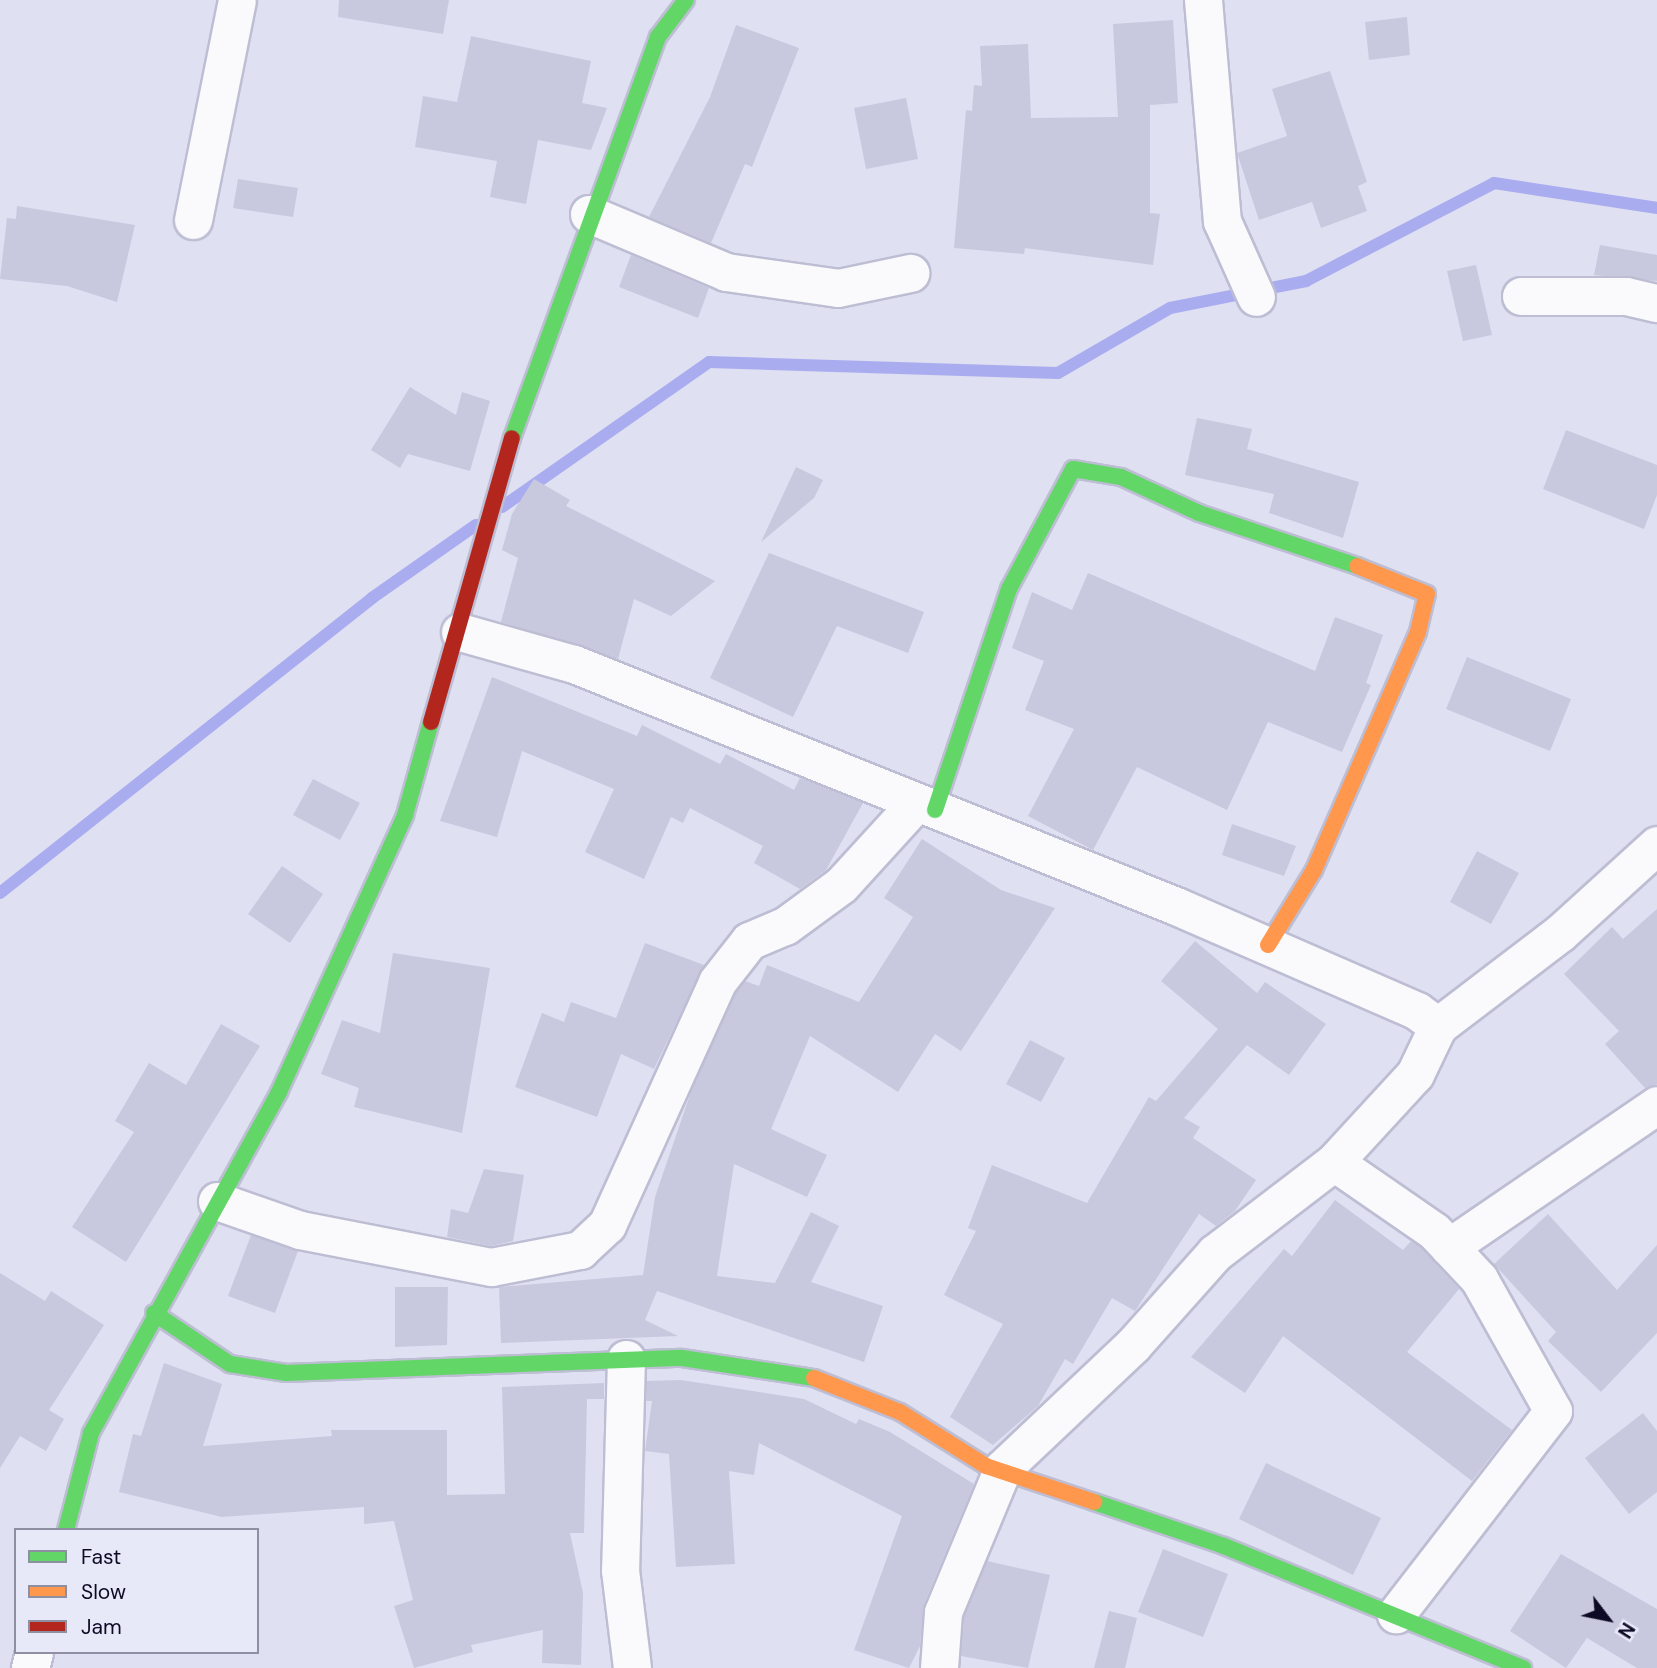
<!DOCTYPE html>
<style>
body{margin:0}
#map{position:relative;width:1657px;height:1668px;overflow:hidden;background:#dfe0f1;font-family:"DM Sans",sans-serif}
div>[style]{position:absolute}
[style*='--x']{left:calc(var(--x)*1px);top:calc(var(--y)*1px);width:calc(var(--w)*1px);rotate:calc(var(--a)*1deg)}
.stream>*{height:12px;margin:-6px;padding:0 6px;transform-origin:6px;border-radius:6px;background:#aaacf0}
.building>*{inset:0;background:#c8c9df}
.roads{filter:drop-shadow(2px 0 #bdbdd3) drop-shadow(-2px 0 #bdbdd3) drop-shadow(0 2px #bdbdd3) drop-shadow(0 -2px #bdbdd3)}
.street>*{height:37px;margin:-18.5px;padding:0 18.5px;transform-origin:18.5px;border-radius:18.5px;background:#fafafd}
.fast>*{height:16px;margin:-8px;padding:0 8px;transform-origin:8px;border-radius:8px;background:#63d668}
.slow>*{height:16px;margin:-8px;padding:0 8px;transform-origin:8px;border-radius:8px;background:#ff974d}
.jam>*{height:16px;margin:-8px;padding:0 8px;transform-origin:8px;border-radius:8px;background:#b3261e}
span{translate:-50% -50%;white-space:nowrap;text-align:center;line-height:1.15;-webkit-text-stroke:6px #e7e8f8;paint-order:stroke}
.legend{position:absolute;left:14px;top:1528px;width:245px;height:126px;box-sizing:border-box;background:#e7e8f8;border:2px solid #8f8fa3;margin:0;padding:9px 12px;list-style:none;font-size:21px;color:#0c0a24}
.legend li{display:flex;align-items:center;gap:14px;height:35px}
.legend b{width:35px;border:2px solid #8f8fa3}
.north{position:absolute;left:1573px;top:1584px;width:70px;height:70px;-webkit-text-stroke:5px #e7e8f8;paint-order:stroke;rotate:122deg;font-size:19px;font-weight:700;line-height:28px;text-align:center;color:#0c0a24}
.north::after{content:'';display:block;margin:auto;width:24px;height:32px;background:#0c0a24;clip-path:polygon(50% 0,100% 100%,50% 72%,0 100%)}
</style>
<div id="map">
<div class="stream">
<i style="--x:502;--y:507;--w:253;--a:-35"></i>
<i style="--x:709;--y:362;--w:349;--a:1.8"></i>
<i style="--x:1058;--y:373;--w:129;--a:-30.1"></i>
<i style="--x:1170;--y:308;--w:139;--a:-11.2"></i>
<i style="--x:1306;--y:281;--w:212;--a:-27.5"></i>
<i style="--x:1494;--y:183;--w:165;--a:8.7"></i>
<i style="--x:0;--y:893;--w:475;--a:-38.4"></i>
<i style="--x:372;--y:598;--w:127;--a:-35.1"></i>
</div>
<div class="building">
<i style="clip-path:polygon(339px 0,449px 0,443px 34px,338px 17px)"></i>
<i style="clip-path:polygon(1407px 17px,1410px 55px,1369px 60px,1365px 22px)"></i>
<i style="clip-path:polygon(1173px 20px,1178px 103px,1150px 105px,1150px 213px,1160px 214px,1153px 265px,1025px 248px,1024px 254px,954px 248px,966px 110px,972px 111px,974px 85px,982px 86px,980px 46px,1028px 44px,1031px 118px,1118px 117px,1113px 24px)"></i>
<i style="clip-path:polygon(736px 25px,799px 48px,752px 167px,745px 164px,711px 243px,649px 217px,710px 97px)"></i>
<i style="clip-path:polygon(471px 36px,591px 61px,582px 103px,607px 108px,591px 150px,538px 140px,526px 204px,490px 197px,497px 161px,415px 147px,423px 96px,457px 102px)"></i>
<i style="clip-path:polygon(1330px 71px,1367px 182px,1358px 186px,1367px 211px,1321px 228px,1312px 202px,1259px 220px,1237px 153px,1287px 136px,1272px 89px)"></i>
<i style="clip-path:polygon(906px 98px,918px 159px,866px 169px,854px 108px)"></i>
<i style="clip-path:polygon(238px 179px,298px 188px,293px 217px,233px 208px)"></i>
<i style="clip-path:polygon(17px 206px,135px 225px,117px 302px,67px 286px,0 279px,7px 218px,16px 219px)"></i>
<i style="clip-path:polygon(1600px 245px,1657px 255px,1657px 281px,1594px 275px)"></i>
<i style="clip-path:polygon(631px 255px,709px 288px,698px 318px,619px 287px)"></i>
<i style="clip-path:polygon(1476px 265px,1492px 335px,1463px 341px,1447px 271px)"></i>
<i style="clip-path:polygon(410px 387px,456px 415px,462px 392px,490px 401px,470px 471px,408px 454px,400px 468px,371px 450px)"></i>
<i style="clip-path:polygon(1197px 418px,1252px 429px,1247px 449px,1359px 482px,1343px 538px,1269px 513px,1274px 494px,1185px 475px)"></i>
<i style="clip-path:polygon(1566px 430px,1657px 465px,1657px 495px,1644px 529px,1543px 489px)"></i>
<i style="clip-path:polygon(796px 467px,823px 480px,814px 498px,761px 542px)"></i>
<i style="clip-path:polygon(534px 479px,570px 500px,566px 506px,715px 581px,671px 616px,634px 599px,618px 659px,501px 622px,518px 558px,502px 550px,512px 514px)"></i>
<i style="clip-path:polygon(769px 553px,924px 612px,908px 653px,837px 626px,793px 717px,710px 678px)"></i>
<i style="clip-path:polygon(1088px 573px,1315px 671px,1335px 617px,1383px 635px,1366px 683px,1371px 685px,1342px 752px,1268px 722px,1227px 810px,1137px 767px,1093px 850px,1028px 816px,1074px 729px,1025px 710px,1044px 661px,1012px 648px,1032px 592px,1072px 610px)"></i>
<i style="clip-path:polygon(1467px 657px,1571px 699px,1550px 751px,1446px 709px)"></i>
<i style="clip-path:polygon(492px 677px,637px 736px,642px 725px,720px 764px,726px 754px,794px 790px,800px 778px,863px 803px,826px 870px,800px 889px,754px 863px,763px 846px,690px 808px,683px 823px,671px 817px,644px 879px,585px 852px,614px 789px,522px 751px,497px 837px,440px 821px)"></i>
<i style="clip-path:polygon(313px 779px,360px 803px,340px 840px,293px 815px)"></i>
<i style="clip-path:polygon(1232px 824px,1296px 846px,1284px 876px,1222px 855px)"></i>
<i style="clip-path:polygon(922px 839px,1001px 890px,1055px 908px,961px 1051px,935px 1034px,898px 1092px,810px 1036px,771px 1129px,827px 1155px,807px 1197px,734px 1164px,717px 1276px,775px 1283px,811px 1212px,839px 1226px,811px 1282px,883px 1306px,864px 1362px,657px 1291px,645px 1320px,678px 1336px,501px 1343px,499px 1287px,643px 1275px,655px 1197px,693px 1086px,735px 993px,745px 981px,759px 986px,767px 965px,859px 1002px,913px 917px,884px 898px)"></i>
<i style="clip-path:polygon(1477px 851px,1519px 873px,1491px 924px,1450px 902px)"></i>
<i style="clip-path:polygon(282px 866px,323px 894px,290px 943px,248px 914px)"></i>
<i style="clip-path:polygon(1657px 909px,1657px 1084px,1645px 1088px,1605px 1044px,1619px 1031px,1564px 974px,1612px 927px,1623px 939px)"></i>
<i style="clip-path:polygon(1195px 941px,1257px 993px,1265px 982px,1326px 1024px,1289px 1075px,1247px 1045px,1184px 1118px,1200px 1127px,1193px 1138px,1256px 1180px,1235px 1211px,1216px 1226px,1199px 1214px,1135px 1311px,1112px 1298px,1073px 1364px,1065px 1359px,1038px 1406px,993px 1445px,950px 1417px,1003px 1324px,944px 1295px,976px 1231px,968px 1228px,992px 1165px,1087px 1203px,1149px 1097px,1156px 1101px,1218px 1029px,1161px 981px)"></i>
<i style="clip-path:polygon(645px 943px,704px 965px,654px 1069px,621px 1054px,597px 1117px,515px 1087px,542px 1013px,564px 1022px,571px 1002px,616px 1018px)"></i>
<i style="clip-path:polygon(393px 953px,490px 968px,462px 1133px,354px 1107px,359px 1088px,321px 1074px,342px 1020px,380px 1033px)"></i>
<i style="clip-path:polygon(221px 1024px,260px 1046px,126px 1262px,72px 1227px,134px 1132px,115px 1121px,149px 1063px,186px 1085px)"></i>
<i style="clip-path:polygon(1030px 1040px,1065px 1058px,1041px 1102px,1006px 1084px)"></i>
<i style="clip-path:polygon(484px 1169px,524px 1175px,513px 1241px,491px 1246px,447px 1237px,451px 1209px,468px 1213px)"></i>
<i style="clip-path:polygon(1335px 1200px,1403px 1250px,1411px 1241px,1420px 1247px,1459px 1289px,1407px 1352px,1512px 1430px,1472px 1481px,1283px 1336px,1245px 1393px,1191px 1357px,1284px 1249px,1292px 1256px)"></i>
<i style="clip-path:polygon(1548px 1214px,1617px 1290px,1657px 1245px,1657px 1333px,1601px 1392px,1548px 1341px,1556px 1332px,1494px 1264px)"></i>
<i style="clip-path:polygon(251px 1235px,298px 1251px,275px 1313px,228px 1296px)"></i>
<i style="clip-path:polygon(0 1273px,45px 1301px,51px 1291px,104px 1325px,49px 1410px,64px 1419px,46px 1451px,20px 1436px,0 1468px)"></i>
<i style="clip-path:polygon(395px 1287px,448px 1287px,447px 1345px,395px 1347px)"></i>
<i style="clip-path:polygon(164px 1363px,222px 1384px,203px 1446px,332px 1436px,331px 1430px,447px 1430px,447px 1495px,505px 1494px,502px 1387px,604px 1383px,604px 1399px,587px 1399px,584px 1533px,570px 1533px,583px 1593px,581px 1665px,542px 1663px,543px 1630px,471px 1645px,473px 1652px,414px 1668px,394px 1606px,413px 1600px,394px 1521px,364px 1524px,364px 1507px,222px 1517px,119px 1492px,133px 1434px,141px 1436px)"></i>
<i style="clip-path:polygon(681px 1380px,804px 1399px,856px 1424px,859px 1419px,890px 1432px,974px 1484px,924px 1604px,920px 1646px,909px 1668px,854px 1650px,902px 1516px,759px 1443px,754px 1475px,729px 1471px,735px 1564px,676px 1567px,669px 1454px,645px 1451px,652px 1401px,646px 1401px,646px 1381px)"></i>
<i style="clip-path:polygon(1643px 1413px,1657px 1431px,1657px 1492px,1629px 1514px,1585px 1458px)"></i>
<i style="clip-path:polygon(1266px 1463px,1381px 1518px,1353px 1575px,1239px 1519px)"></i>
<i style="clip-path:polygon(1163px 1549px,1228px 1574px,1203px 1637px,1138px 1612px)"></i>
<i style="clip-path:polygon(1561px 1554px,1657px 1609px,1657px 1668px,1637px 1668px,1587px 1638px,1566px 1668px,1510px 1631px)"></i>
<i style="clip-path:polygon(987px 1561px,1050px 1575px,1028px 1668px,961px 1656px,964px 1617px)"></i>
<i style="clip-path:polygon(1109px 1611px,1137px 1618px,1125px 1668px,1094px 1668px)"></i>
</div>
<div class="roads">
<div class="street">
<i style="--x:1203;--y:0;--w:222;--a:85.1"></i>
<i style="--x:1222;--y:221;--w:83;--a:65.9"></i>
<i style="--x:589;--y:214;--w:149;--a:22.9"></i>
<i style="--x:726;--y:272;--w:113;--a:8.1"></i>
<i style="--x:838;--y:288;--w:74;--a:-11.8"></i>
<i style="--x:193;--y:220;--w:224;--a:-78.7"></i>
<i style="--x:1521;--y:296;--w:105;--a:0"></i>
<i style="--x:1626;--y:296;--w:32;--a:13"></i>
<i style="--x:460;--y:632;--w:118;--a:15.7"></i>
<i style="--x:574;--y:664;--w:649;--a:21.9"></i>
<i style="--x:1176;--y:906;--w:263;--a:23.5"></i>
<i style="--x:1417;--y:1011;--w:26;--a:36"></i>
<i style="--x:1334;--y:1162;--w:121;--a:34.6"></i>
<i style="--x:1434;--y:1231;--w:66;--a:46.8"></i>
<i style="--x:1479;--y:1279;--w:151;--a:60.7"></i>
<i style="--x:1553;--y:1411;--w:257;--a:127.7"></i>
<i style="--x:217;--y:1201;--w:88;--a:19.3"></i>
<i style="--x:300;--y:1230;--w:195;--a:11"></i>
<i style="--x:491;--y:1267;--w:91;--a:-10.8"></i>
<i style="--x:580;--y:1250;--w:37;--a:-43"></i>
<i style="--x:607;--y:1225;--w:267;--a:-65.6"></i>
<i style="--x:717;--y:982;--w:52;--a:-52"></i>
<i style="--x:749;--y:941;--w:39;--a:-23"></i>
<i style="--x:785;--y:926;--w:69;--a:-36.2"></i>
<i style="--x:841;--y:885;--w:111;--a:-47.6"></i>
<i style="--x:1449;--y:1247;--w:252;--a:-34.3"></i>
<i style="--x:626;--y:1359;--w:211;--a:91.6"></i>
<i style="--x:620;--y:1570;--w:99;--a:83"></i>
<i style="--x:30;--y:1668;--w:16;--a:-76"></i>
<i style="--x:939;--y:1668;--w:56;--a:-85.9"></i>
<i style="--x:943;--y:1612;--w:156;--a:-67.4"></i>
<i style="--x:1003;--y:1468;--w:179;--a:-43.4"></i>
<i style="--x:1133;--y:1345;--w:123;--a:-48.3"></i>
<i style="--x:1215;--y:1253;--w:150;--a:-37.4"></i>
<i style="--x:1334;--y:1162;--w:120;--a:-47.4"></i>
<i style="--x:1415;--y:1074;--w:53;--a:-64.4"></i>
<i style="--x:1438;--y:1026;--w:153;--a:-37.3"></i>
<i style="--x:1560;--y:933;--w:131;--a:-42.2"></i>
</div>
<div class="fast">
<i style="--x:512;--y:438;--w:427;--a:-70"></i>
<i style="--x:658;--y:37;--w:46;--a:-52.9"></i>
<i style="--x:935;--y:810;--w:233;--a:-71.5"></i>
<i style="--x:1009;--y:589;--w:136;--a:-61.9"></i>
<i style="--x:1073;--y:469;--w:49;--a:9.5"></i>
<i style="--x:1121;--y:477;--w:86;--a:24.8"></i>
<i style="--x:1199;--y:513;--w:167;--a:18.5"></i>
<i style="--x:154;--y:1313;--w:92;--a:33.9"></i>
<i style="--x:230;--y:1364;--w:57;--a:9.1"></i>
<i style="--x:286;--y:1373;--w:396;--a:-2.2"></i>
<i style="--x:682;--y:1358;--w:134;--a:8.6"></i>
<i style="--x:1094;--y:1502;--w:137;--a:18.7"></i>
<i style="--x:1224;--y:1546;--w:323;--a:22.2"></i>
<i style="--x:66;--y:1530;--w:100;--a:-75.5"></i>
<i style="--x:91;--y:1433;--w:389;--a:-61.1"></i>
<i style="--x:279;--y:1092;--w:304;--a:-65.5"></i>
<i style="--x:405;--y:815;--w:97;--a:-74.4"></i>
</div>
<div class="slow">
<i style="--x:1268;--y:945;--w:88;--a:-58.5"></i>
<i style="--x:1314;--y:870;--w:260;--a:-66.4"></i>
<i style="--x:1418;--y:632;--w:39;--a:-77"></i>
<i style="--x:1427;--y:594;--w:75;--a:-158.2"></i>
<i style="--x:814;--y:1378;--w:92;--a:21.6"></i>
<i style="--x:900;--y:1412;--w:102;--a:32.1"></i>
<i style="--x:986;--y:1466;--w:114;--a:18.4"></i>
</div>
<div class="jam">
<i style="--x:431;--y:722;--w:295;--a:-74.1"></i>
</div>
</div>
<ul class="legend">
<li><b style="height:9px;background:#63d668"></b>Fast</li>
<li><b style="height:9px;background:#ff974d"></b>Slow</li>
<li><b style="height:9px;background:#b3261e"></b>Jam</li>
</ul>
<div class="north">N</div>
</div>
